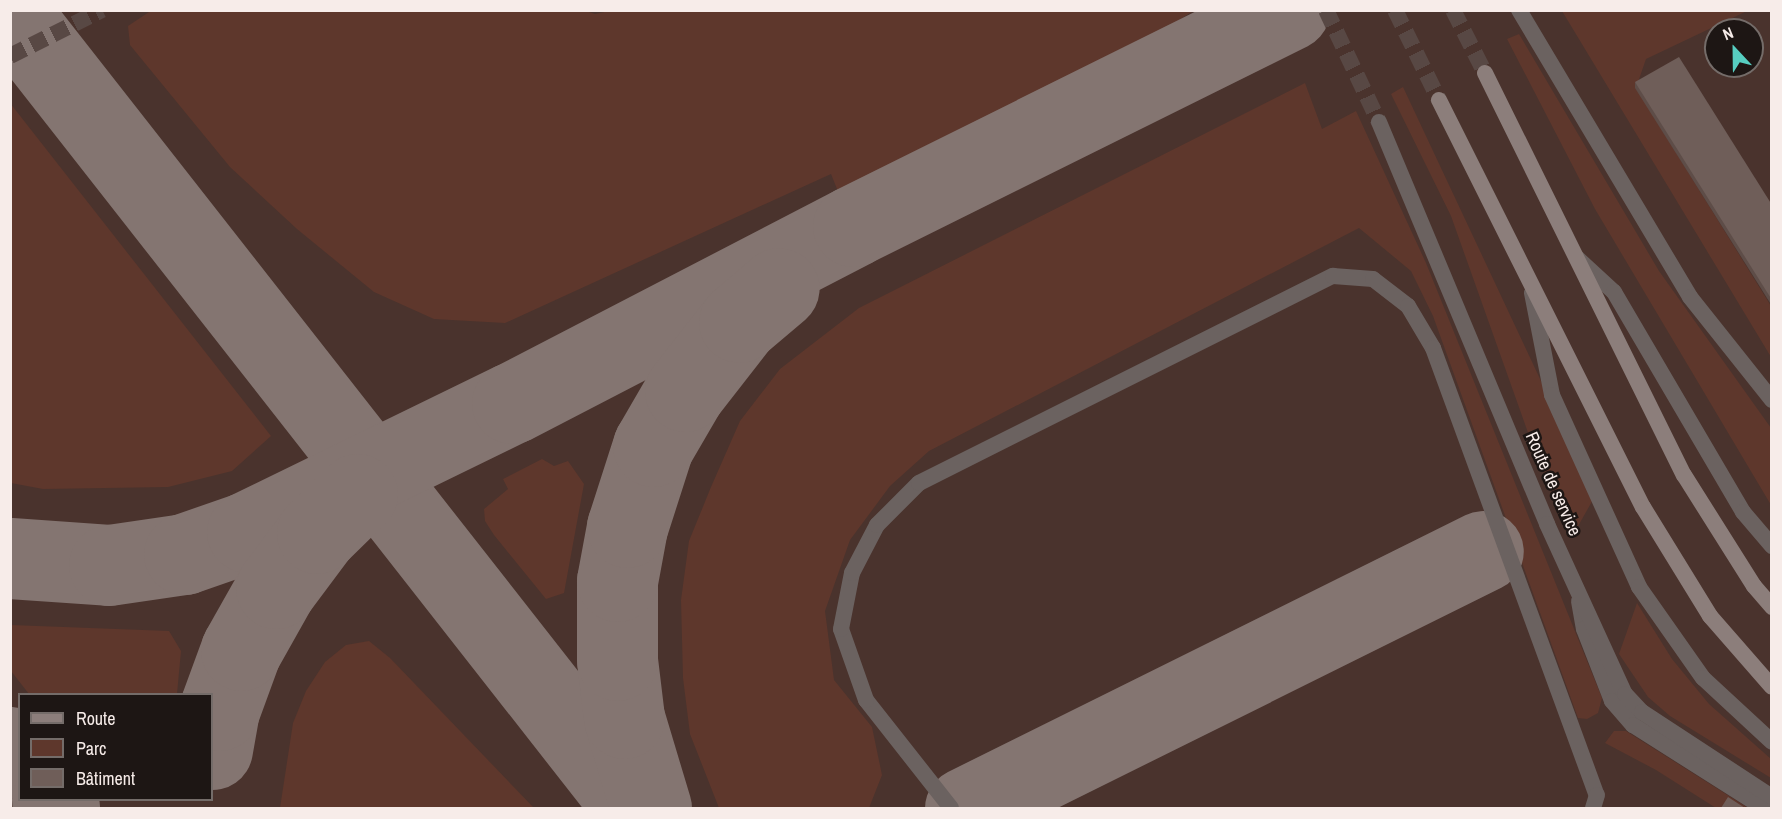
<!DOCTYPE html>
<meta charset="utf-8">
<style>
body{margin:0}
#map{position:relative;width:1782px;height:819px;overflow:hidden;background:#3c2b27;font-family:"Archivo Narrow",sans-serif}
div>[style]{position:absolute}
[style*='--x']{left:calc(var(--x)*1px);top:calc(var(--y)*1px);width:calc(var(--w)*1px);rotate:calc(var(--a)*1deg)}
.built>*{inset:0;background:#4a332d}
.green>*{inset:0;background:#5e372c}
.taxiway>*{height:81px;margin:-40.5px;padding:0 40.5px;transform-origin:40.5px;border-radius:40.5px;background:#847571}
.minor-tunnel>*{height:16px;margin-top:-8px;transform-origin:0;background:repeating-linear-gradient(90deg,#584844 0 16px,transparent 0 24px)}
.tertiary-tunnel>*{height:16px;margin-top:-8px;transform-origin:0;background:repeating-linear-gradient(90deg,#584844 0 16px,transparent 0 24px)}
.secondary-tunnel>*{height:16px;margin-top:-8px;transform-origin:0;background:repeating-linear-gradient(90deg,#584844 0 16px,transparent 0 24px)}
.service>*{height:16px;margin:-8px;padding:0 8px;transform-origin:8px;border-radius:8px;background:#6b6260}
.minor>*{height:16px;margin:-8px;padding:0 8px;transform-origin:8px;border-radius:8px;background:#6b6260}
.secondary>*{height:16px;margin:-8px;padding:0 8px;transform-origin:8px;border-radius:8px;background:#8c7e7b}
.wall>*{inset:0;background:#5e4d48}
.building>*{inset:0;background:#6f5e59}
span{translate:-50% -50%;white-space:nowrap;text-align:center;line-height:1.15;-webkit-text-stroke:5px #1d1614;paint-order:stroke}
.street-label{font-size:18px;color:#f7ece9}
.frame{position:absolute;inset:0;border:12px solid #f7ece9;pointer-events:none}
.legend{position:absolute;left:18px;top:693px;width:195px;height:108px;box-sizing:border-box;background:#1d1614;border:2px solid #746c69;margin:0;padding:8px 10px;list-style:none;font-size:18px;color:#f7ece9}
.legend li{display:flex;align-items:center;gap:12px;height:30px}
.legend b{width:30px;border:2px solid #746c69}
.north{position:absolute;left:1704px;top:18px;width:60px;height:60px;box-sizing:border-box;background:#1d1614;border:2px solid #746c69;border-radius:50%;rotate:338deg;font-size:16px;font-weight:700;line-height:24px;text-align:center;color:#f7ece9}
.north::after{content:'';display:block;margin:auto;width:21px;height:27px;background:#57cec1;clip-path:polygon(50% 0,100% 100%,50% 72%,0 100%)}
</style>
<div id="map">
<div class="built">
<i style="clip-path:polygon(evenodd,10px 11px,1771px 11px,1771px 808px,11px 808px,10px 11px,1716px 30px,1752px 30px,1752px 66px,1716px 66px,1716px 30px,10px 11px,20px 694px,212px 694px,212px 800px,20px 800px,20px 694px)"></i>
</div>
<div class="green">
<i style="clip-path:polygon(152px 10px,583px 10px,595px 14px,614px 10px,1193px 11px,885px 210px,837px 189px,831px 174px,505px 323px,434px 319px,374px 292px,297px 229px,230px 167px,130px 45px,128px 26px)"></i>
<i style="clip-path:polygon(1562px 11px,1747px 11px,1646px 59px,1636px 88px,1771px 306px,1771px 357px)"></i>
<i style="clip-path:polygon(1519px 34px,1659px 271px,1771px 428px,1771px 505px,1595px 209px,1507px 39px)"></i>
<i style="clip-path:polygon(1305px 83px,1322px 129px,1356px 111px,1426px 263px,1602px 698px,1598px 713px,1587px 719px,1578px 718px,1433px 316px,1411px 271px,1359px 228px,929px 451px,890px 486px,850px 540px,825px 611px,834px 680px,872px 727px,882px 775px,869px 808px,719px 808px,690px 734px,683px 678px,681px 600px,689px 541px,711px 487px,740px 421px,780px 369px,859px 308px)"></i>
<i style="clip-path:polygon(1403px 87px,1595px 496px,1572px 537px,1532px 444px,1451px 216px,1391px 94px)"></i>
<i style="clip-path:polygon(10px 103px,271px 436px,232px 471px,168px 487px,43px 489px,11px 483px)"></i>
<i style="clip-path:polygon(542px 459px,554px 466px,568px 461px,584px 484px,564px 593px,546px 599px,494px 535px,485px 521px,484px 509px,508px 489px,503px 479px)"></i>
<i style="clip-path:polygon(1637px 603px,1672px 659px,1709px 704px,1771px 759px,1771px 778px,1670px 716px,1648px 697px,1619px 654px)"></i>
<i style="clip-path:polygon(11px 625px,169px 631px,181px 651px,177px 694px,29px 694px,11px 671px)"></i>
<i style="clip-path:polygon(369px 641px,390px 658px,534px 808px,280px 808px,293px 723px,306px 691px,325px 662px,346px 645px)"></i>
<i style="clip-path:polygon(1614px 731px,1626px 731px,1748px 808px,1716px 808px,1656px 770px,1605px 743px)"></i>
</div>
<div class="taxiway">
<i style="--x:10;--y:12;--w:1011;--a:51.91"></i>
<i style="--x:10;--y:558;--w:99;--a:4"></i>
<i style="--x:109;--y:565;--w:76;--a:-8.3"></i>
<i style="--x:184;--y:554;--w:67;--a:-19.2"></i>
<i style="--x:247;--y:532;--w:295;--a:-26"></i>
<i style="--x:512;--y:403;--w:384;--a:-27.4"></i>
<i style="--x:853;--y:226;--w:487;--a:-26.4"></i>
<i style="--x:10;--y:747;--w:15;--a:48"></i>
<i style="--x:212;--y:749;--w:40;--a:-80"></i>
<i style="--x:219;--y:710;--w:64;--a:-69.9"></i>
<i style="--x:241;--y:650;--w:71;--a:-60.6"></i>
<i style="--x:276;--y:588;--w:69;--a:-53.3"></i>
<i style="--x:317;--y:533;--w:56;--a:-44.3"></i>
<i style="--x:52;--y:800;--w:11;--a:49"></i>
<i style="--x:651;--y:808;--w:94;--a:-106.7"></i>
<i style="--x:624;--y:718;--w:58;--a:-96.9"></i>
<i style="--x:617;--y:660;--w:79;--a:-90"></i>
<i style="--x:617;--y:581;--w:55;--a:-79.5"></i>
<i style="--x:627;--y:527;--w:85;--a:-72.2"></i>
<i style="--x:653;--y:446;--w:64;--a:-59.8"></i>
<i style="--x:685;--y:391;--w:88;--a:-52"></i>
<i style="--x:739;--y:322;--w:52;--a:-40.4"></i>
<i style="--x:965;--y:808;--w:578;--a:-26.39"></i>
</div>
<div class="minor-tunnel">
<i style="--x:1326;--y:10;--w:124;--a:64.7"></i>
</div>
<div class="tertiary-tunnel">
<i style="--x:10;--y:56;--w:103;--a:-26.6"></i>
</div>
<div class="secondary-tunnel">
<i style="--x:1395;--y:10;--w:100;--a:63.9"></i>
<i style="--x:1453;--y:10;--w:71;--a:63.1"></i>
</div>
<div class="service">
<i style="--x:1577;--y:258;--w:50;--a:42.6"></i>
<i style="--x:1614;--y:292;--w:255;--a:59.6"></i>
<i style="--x:1743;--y:512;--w:45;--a:49.5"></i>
<i style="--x:1532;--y:293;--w:104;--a:78.9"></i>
<i style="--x:1552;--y:395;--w:211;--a:65.6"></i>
<i style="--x:1639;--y:587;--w:111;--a:54.9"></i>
<i style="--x:1703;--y:678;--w:94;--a:42.8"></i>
<i style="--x:1579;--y:601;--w:28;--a:80"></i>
<i style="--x:1584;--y:629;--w:77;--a:68.7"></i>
<i style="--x:1612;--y:701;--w:32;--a:49"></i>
<i style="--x:1633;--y:725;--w:155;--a:32.4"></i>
<i style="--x:951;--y:808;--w:137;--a:-128.2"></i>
<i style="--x:866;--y:700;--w:75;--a:-109.4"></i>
<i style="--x:841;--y:629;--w:57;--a:-78.9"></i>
<i style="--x:852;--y:573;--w:54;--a:-62.5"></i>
<i style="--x:877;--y:525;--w:59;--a:-45"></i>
<i style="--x:919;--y:483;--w:463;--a:-26.6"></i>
<i style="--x:1333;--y:276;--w:40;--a:4.3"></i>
<i style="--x:1373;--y:279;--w:44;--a:37.6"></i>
<i style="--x:1408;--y:306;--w:49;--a:59.2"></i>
<i style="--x:1433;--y:348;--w:476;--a:69.9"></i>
<i style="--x:1597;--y:795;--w:14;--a:107"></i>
</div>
<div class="minor">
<i style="--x:1519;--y:10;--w:334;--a:59.2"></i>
<i style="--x:1690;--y:297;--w:132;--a:51.5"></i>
<i style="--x:1379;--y:122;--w:436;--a:67.3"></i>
<i style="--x:1547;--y:524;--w:187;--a:65.4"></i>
<i style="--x:1625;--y:694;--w:25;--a:47"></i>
<i style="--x:1642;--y:712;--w:155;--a:33.2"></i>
</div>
<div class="secondary">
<i style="--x:1485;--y:73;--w:449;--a:63.7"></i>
<i style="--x:1684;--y:475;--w:131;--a:57.8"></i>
<i style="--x:1754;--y:586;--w:28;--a:49"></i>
<i style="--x:1439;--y:100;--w:455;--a:63.4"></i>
<i style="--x:1643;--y:507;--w:128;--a:58.4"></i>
<i style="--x:1710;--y:616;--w:94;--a:48.9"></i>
</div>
<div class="wall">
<i style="clip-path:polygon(1635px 82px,1772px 205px,1772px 306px,1635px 88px)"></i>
</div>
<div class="building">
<i style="clip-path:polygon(1679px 57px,1772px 205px,1772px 300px,1635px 82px)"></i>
<i style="clip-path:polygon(1728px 797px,1745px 808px,1721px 808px)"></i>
</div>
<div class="street-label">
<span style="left:1553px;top:484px;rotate:66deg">Route de service</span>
</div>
<div class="frame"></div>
<ul class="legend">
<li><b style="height:8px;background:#8c7e7b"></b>Route</li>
<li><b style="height:16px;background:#5e372c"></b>Parc</li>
<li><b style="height:16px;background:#6f5e59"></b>Bâtiment</li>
</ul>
<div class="north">N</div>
</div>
